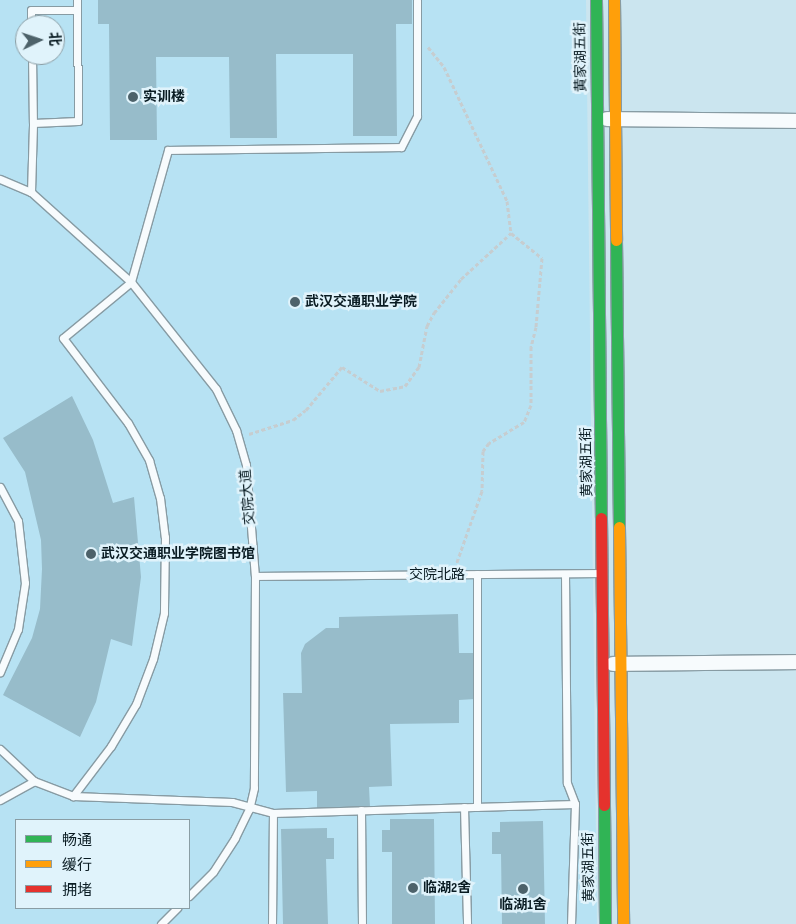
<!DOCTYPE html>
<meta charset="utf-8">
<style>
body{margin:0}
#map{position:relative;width:796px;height:924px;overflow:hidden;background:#cbe5ef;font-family:"Sofia Sans Condensed","Noto Sans SC",sans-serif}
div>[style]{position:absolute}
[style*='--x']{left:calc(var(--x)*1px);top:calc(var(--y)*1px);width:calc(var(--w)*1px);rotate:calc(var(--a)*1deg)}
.built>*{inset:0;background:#b7e2f3}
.building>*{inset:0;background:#97bcca}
.path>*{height:3px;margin-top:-1.5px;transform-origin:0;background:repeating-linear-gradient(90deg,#c6cdd0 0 4px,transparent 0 6.5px)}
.roads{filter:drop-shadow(1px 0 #879ba3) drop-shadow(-1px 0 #879ba3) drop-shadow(0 1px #879ba3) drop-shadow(0 -1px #879ba3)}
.lane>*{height:7px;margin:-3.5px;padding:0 3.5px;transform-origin:3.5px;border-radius:3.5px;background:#f7fbfd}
.street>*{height:14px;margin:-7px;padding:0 7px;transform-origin:7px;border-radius:7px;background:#f7fbfd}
.fast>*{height:11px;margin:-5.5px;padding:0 5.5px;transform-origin:5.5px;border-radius:5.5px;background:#30b455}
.slow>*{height:11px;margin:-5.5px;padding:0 5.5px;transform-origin:5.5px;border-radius:5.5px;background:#ff9f0a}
.jam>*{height:11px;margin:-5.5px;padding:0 5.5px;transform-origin:5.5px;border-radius:5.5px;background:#e5322d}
.dots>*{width:14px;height:14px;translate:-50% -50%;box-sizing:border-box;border:2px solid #e0f3fb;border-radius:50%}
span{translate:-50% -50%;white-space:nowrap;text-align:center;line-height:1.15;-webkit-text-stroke:5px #e0f3fb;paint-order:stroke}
.street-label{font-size:14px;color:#091b22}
.poi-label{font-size:14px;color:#091b22;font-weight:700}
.left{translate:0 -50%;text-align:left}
.legend{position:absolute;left:15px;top:819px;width:175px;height:90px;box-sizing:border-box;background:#e0f3fb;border:1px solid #8a9da4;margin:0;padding:6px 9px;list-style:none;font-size:15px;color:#091b22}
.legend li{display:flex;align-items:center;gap:10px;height:25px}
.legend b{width:25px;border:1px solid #8a9da4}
.north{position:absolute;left:15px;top:15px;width:50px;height:50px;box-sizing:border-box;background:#e0f3fb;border:1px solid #8a9da4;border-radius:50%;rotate:86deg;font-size:14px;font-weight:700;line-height:20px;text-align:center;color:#091b22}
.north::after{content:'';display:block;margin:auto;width:18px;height:22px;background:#4d626a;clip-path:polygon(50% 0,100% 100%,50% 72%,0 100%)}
</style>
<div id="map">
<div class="built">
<i style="clip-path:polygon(evenodd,0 0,586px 0,597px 924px,0 924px,0 0,25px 25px,55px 25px,55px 55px,25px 55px,25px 25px,0 0,16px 820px,189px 820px,189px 908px,16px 908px,16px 820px)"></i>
</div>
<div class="building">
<i style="clip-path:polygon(98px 0,412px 0,412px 24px,396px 24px,397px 136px,353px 136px,353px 54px,276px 54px,277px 138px,230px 138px,229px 57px,156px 57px,157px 140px,110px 140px,109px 24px,98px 24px)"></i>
<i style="clip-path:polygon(72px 396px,93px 440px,113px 503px,134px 497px,141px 577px,132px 646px,111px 639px,96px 702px,80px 737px,3px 695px,32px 638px,40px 609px,42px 569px,41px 540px,25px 472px,3px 438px)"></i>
<i style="clip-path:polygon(458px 614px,459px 653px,474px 653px,475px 699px,459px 700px,459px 723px,390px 724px,392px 786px,369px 787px,370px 807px,317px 809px,317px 791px,286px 792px,283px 693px,302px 693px,301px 653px,305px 644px,326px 628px,339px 628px,339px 617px)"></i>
<i style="clip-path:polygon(390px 819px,434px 819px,435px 924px,392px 924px,392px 852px,382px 852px,382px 830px,390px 830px)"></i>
<i style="clip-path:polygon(543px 821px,545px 924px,502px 924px,501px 854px,492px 854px,492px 832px,500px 832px,500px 822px)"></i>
<i style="clip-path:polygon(327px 828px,327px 838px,334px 838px,334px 859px,326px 859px,328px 924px,283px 924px,281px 829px)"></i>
</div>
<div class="path">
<i style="--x:428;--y:47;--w:26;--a:51"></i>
<i style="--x:444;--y:67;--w:148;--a:64.8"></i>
<i style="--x:507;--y:201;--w:32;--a:83"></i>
<i style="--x:511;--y:233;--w:40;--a:39"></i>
<i style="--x:542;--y:258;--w:69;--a:95"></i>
<i style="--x:536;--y:327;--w:21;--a:104"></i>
<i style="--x:531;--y:347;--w:58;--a:90"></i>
<i style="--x:531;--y:405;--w:18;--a:112"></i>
<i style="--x:524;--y:422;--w:41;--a:149"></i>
<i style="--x:489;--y:443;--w:10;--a:127"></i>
<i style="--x:483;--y:451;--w:40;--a:91.4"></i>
<i style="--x:482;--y:491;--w:78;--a:109.4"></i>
<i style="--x:249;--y:434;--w:46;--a:-17.7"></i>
<i style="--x:293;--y:420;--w:16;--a:-38"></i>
<i style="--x:306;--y:410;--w:56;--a:-50.1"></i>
<i style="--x:342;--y:367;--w:45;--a:32.3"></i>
<i style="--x:380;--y:391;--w:25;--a:-11"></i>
<i style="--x:405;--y:386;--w:24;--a:-54"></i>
<i style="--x:419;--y:367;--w:42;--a:-79"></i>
<i style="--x:427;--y:326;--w:15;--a:-62"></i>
<i style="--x:434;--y:313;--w:43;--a:-51.5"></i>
<i style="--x:461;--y:279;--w:68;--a:-42.6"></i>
</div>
<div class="roads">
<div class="lane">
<i style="--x:417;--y:0;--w:116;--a:90"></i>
<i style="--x:417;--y:116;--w:35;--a:117"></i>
<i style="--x:401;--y:147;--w:233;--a:179.3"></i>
<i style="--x:168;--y:150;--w:137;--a:105.7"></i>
<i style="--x:131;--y:282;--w:88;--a:140.5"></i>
<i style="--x:63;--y:338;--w:107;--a:52.6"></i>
<i style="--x:128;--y:423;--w:43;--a:60.4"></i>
<i style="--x:149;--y:460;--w:40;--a:74"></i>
<i style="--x:160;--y:498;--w:39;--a:83"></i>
<i style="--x:165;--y:537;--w:76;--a:90.8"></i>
<i style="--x:164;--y:613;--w:47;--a:103.4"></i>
<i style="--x:153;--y:659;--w:48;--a:110.7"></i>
<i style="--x:136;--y:704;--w:49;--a:120.8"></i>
<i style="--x:111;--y:746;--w:63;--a:127.2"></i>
<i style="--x:73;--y:796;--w:159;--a:2.2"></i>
<i style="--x:232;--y:802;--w:42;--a:15"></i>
<i style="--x:273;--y:813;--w:302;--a:-1.7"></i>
<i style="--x:31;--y:25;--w:15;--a:-90"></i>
<i style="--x:31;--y:10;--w:46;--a:0"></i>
<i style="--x:32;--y:55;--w:68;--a:89.2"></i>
<i style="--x:0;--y:179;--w:34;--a:23"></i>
<i style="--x:31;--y:192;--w:135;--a:42"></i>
<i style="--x:131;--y:282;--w:137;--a:51.5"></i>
<i style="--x:216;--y:389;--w:46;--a:64"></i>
<i style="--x:236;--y:430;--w:36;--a:74"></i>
<i style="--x:246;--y:465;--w:111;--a:85.4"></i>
<i style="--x:255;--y:576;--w:212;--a:90.3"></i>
<i style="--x:254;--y:788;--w:22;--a:103"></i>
<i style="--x:249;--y:809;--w:32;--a:116"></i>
<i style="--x:235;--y:838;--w:40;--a:122.9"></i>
<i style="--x:213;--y:872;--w:34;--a:135"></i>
<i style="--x:31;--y:192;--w:69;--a:-88.3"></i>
<i style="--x:33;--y:123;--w:45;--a:-2.5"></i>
<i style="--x:78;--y:121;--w:121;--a:-90.5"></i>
<i style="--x:0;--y:487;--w:38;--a:62"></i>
<i style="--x:18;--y:521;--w:62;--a:83.6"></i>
<i style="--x:25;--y:583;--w:47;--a:98.7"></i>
<i style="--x:18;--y:629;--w:47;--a:112.7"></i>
<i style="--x:477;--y:574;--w:233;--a:90"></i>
<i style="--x:565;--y:574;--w:209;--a:89.5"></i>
<i style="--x:567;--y:783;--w:22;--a:69"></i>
<i style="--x:575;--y:804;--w:120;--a:91.9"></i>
<i style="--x:255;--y:576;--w:345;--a:-0.5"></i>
<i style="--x:0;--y:749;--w:47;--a:43.3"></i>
<i style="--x:34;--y:781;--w:42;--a:21"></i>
<i style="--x:0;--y:800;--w:39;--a:-29"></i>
<i style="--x:464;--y:807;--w:117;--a:88.5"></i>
<i style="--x:361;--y:810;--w:114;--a:89.5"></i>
<i style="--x:161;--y:924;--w:23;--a:-45"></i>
<i style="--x:272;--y:924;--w:111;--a:-89.5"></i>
</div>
<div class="street">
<i style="--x:607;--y:119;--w:189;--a:0.6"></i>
<i style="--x:613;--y:664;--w:183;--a:-0.6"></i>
</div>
<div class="fast">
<i style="--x:596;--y:0;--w:518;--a:89.45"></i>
<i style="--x:616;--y:240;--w:287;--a:89.4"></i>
<i style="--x:604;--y:805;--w:119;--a:89.5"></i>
</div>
<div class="slow">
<i style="--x:614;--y:0;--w:240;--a:89.5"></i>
<i style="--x:619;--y:527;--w:397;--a:89.4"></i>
</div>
<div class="jam">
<i style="--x:601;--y:518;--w:287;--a:89.4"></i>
</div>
</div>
<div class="dots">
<i style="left:133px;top:97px;background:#4d626a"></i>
<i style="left:295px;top:302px;background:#4d626a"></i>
<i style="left:91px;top:554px;background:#4d626a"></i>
<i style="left:413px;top:888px;background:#4d626a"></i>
<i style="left:523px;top:889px;background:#4d626a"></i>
</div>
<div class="street-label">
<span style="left:581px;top:57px;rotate:-91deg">黄家湖五街</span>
<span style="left:587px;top:462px;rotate:-91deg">黄家湖五街</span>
<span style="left:248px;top:497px;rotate:-95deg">交院大道</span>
<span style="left:437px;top:575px">交院北路</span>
<span style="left:589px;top:867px;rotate:-91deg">黄家湖五街</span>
</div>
<div class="poi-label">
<span class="left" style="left:143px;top:97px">实训楼</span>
<span class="left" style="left:305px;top:302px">武汉交通职业学院</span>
<span class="left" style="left:101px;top:554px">武汉交通职业学院图书馆</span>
<span class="left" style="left:423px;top:888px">临湖2舍</span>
<span style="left:523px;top:905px">临湖1舍</span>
</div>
<ul class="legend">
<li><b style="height:6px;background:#30b455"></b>畅通</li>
<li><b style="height:6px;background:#ff9f0a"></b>缓行</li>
<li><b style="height:6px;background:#e5322d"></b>拥堵</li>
</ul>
<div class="north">北</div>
</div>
